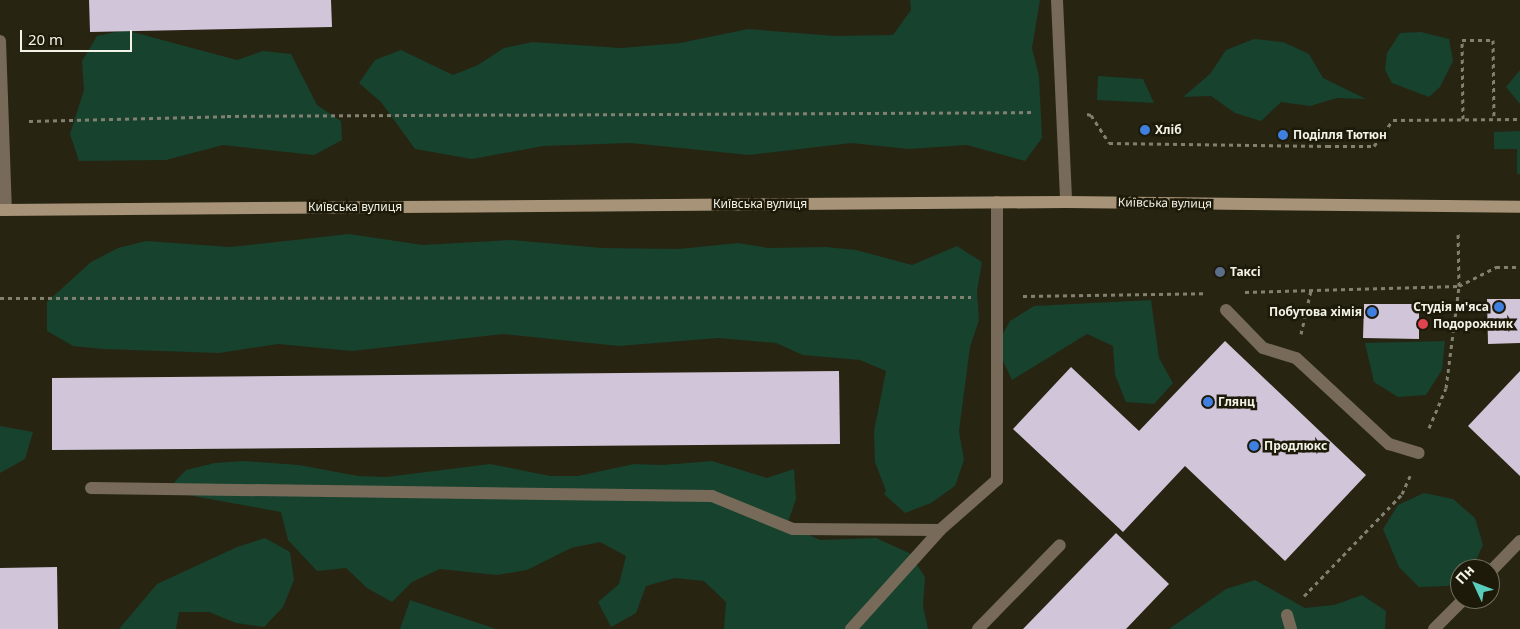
<!DOCTYPE html>
<meta charset="utf-8">
<style>
body{margin:0}
#map{position:relative;width:1520px;height:629px;overflow:hidden;background:#272412;font-family:"Noto Sans",sans-serif}
div>[style]{position:absolute}
[style*='--x']{left:calc(var(--x)*1px);top:calc(var(--y)*1px);width:calc(var(--w)*1px);rotate:calc(var(--a)*1deg)}
.green>*{inset:0;background:#17422e}
.building>*{inset:0;background:#d1c5d9}
.path>*{height:3px;margin-top:-1.5px;transform-origin:0;background:repeating-linear-gradient(90deg,#828071 0 4px,transparent 0 8px)}
.lane>*{height:12px;margin:-6px;padding:0 6px;transform-origin:6px;border-radius:6px;background:#776a59}
.secondary>*{height:12px;margin:-6px;padding:0 6px;transform-origin:6px;border-radius:6px;background:#a79377}
.dots>*{width:14px;height:14px;translate:-50% -50%;box-sizing:border-box;border:2px solid #1d1a09;border-radius:50%}
span{translate:-50% -50%;white-space:nowrap;text-align:center;line-height:1.15;-webkit-text-stroke:5px #1d1a09;paint-order:stroke}
.poi-label{font-size:12px;color:#f3f2e6;font-weight:700}
.left{translate:0 -50%;text-align:left}
.right{translate:-100% -50%;text-align:right}
.street-label{font-size:12px;color:#f3f2e6}
.north{position:absolute;left:1450px;top:559px;width:50px;height:50px;box-sizing:border-box;background:#1d1a09;border:1px solid #737061;border-radius:50%;rotate:313deg;font-size:14px;font-weight:700;line-height:20px;text-align:center;color:#f3f2e6}
.north::after{content:'';display:block;margin:auto;width:18px;height:22px;background:#5acebd;clip-path:polygon(50% 0,100% 100%,50% 72%,0 100%)}
.scale{position:absolute;left:20px;top:30px;width:112px;height:22px;box-sizing:border-box;border:2px solid #f3f2e6;border-top:0;padding-left:6px;font-size:15px;line-height:18px;white-space:nowrap;color:#f3f2e6;-webkit-text-stroke:4px #1d1a09;paint-order:stroke}
</style>
<div id="map">
<div class="green">
<i style="clip-path:polygon(910px 0,1040px 0,1032px 48px,1039px 76px,1042px 138px,1025px 161px,967px 145px,909px 149px,851px 143px,749px 155px,631px 143px,543px 146px,472px 159px,415px 149px,381px 102px,359px 83px,375px 60px,401px 50px,453px 75px,478px 65px,504px 48px,532px 42px,621px 48px,680px 43px,748px 29px,835px 36px,893px 35px,911px 10px)"></i>
<i style="clip-path:polygon(125px 30px,237px 60px,263px 51px,291px 54px,317px 105px,341px 121px,342px 140px,314px 155px,223px 145px,166px 160px,79px 161px,70px 134px,84px 90px,82px 61px,97px 36px)"></i>
<i style="clip-path:polygon(1421px 32px,1449px 39px,1453px 61px,1440px 87px,1429px 97px,1392px 83px,1385px 70px,1387px 53px,1400px 33px)"></i>
<i style="clip-path:polygon(1254px 39px,1283px 42px,1309px 54px,1323px 78px,1366px 99px,1337px 98px,1310px 106px,1281px 102px,1261px 121px,1235px 113px,1211px 96px,1183px 97px,1210px 74px,1226px 50px)"></i>
<i style="clip-path:polygon(1520px 70px,1520px 104px,1506px 87px)"></i>
<i style="clip-path:polygon(1098px 76px,1143px 79px,1154px 103px,1097px 100px)"></i>
<i style="clip-path:polygon(1520px 131px,1520px 174px,1517px 174px,1517px 149px,1494px 149px,1494px 132px)"></i>
<i style="clip-path:polygon(349px 234px,423px 245px,512px 240px,602px 248px,679px 249px,738px 243px,768px 248px,826px 247px,856px 250px,912px 265px,957px 246px,982px 262px,977px 291px,979px 320px,970px 347px,959px 431px,964px 460px,955px 486px,931px 503px,905px 513px,884px 494px,886px 491px,875px 462px,874px 431px,886px 371px,860px 360px,803px 355px,776px 343px,718px 338px,619px 346px,503px 334px,352px 351px,278px 344px,219px 353px,103px 349px,73px 346px,47px 331px,47px 302px,91px 262px,118px 248px,146px 241px,230px 247px)"></i>
<i style="clip-path:polygon(1151px 300px,1159px 358px,1173px 383px,1154px 404px,1126px 402px,1115px 375px,1113px 346px,1087px 334px,1012px 380px,996px 346px,1010px 321px,1034px 306px)"></i>
<i style="clip-path:polygon(1445px 341px,1442px 370px,1426px 395px,1398px 397px,1374px 382px,1365px 343px)"></i>
<i style="clip-path:polygon(0 426px,33px 432px,25px 459px,0 473px)"></i>
<i style="clip-path:polygon(243px 461px,299px 465px,358px 476px,386px 477px,490px 464px,550px 476px,578px 476px,634px 464px,663px 465px,712px 461px,767px 478px,794px 469px,796px 499px,787px 525px,820px 540px,876px 538px,909px 553px,925px 577px,923px 606px,928px 629px,724px 629px,726px 602px,704px 581px,675px 578px,646px 586px,636px 613px,611px 627px,598px 602px,619px 584px,626px 556px,600px 542px,571px 548px,527px 570px,497px 575px,440px 569px,412px 582px,392px 602px,367px 588px,346px 568px,317px 571px,288px 540px,281px 512px,166px 491px,186px 470px,215px 463px)"></i>
<i style="clip-path:polygon(1424px 493px,1453px 499px,1475px 518px,1483px 545px,1472px 569px,1460px 569px,1460px 578px,1448px 586px,1419px 587px,1399px 567px,1383px 529px,1398px 505px)"></i>
<i style="clip-path:polygon(265px 538px,290px 552px,294px 580px,283px 607px,264px 627px,236px 623px,209px 612px,179px 612px,176px 629px,119px 629px,157px 584px,237px 547px)"></i>
<i style="clip-path:polygon(1255px 580px,1305px 608px,1334px 605px,1362px 595px,1386px 611px,1385px 629px,1169px 629px,1226px 589px)"></i>
<i style="clip-path:polygon(410px 600px,496px 629px,400px 629px)"></i>
</div>
<div class="building">
<i style="clip-path:polygon(89px 0,331px 0,332px 27px,90px 32px)"></i>
<i style="clip-path:polygon(1487px 299px,1520px 299px,1520px 343px,1488px 344px)"></i>
<i style="clip-path:polygon(1364px 304px,1419px 304px,1419px 339px,1363px 338px)"></i>
<i style="clip-path:polygon(1225px 341px,1366px 475px,1285px 561px,1185px 466px,1123px 532px,1013px 429px,1071px 367px,1139px 431px)"></i>
<i style="clip-path:polygon(839px 371px,840px 444px,52px 450px,52px 378px)"></i>
<i style="clip-path:polygon(1520px 371px,1520px 476px,1468px 426px)"></i>
<i style="clip-path:polygon(1116px 533px,1169px 584px,1126px 629px,1023px 629px)"></i>
<i style="clip-path:polygon(57px 567px,58px 629px,0 629px,0 568px)"></i>
</div>
<div class="path">
<i style="--x:1087;--y:114;--w:4;--a:14"></i>
<i style="--x:1091;--y:115;--w:33;--a:57"></i>
<i style="--x:1109;--y:143;--w:218;--a:0.8"></i>
<i style="--x:1327;--y:146;--w:47;--a:0"></i>
<i style="--x:1374;--y:146;--w:32;--a:-54"></i>
<i style="--x:1393;--y:120;--w:127;--a:-0.5"></i>
<i style="--x:1463;--y:119;--w:79;--a:-90.7"></i>
<i style="--x:1462;--y:40;--w:31;--a:0"></i>
<i style="--x:1493;--y:40;--w:79;--a:89.3"></i>
<i style="--x:29;--y:121;--w:198;--a:-1.4"></i>
<i style="--x:227;--y:116;--w:808;--a:-0.28"></i>
<i style="--x:1245;--y:292;--w:214;--a:-1.6"></i>
<i style="--x:1459;--y:286;--w:42;--a:-27.2"></i>
<i style="--x:1496;--y:267;--w:24;--a:0"></i>
<i style="--x:1023;--y:296;--w:183;--a:-0.9"></i>
<i style="--x:0;--y:298;--w:971;--a:-0.06"></i>
<i style="--x:1301;--y:334;--w:45;--a:-77.2"></i>
<i style="--x:1429;--y:428;--w:43;--a:-67"></i>
<i style="--x:1446;--y:388;--w:103;--a:-82.7"></i>
<i style="--x:1459;--y:286;--w:55;--a:-91"></i>
<i style="--x:1304;--y:596;--w:141;--a:-46.1"></i>
<i style="--x:1402;--y:494;--w:20;--a:-66"></i>
</div>
<div class="lane">
<i style="--x:1057;--y:0;--w:202;--a:87.4"></i>
<i style="--x:0;--y:41;--w:169;--a:88"></i>
<i style="--x:1226;--y:310;--w:53;--a:45.8"></i>
<i style="--x:1263;--y:348;--w:34;--a:17"></i>
<i style="--x:1296;--y:358;--w:127;--a:42.8"></i>
<i style="--x:1389;--y:444;--w:31;--a:17"></i>
<i style="--x:91;--y:488;--w:621;--a:0.74"></i>
<i style="--x:712;--y:496;--w:87;--a:22.2"></i>
<i style="--x:793;--y:529;--w:147;--a:0.4"></i>
<i style="--x:940;--y:530;--w:76;--a:-41.3"></i>
<i style="--x:997;--y:480;--w:278;--a:-90"></i>
<i style="--x:1490;--y:572;--w:43;--a:-45.9"></i>
<i style="--x:1287;--y:615;--w:15;--a:74"></i>
<i style="--x:851;--y:629;--w:133;--a:-48"></i>
<i style="--x:978;--y:629;--w:117;--a:-45.7"></i>
<i style="--x:1434;--y:629;--w:42;--a:-45"></i>
</div>
<div class="secondary">
<i style="--x:0;--y:210;--w:1066;--a:-0.43"></i>
<i style="--x:1066;--y:202;--w:454;--a:0.6"></i>
</div>
<div class="dots">
<i style="left:1145px;top:130px;background:#3f7fe0"></i>
<i style="left:1283px;top:135px;background:#3f7fe0"></i>
<i style="left:1220px;top:272px;background:#5c6f8a"></i>
<i style="left:1499px;top:307px;background:#3f7fe0"></i>
<i style="left:1372px;top:312px;background:#3f7fe0"></i>
<i style="left:1423px;top:324px;background:#e0444e"></i>
<i style="left:1208px;top:402px;background:#3f7fe0"></i>
<i style="left:1254px;top:446px;background:#3f7fe0"></i>
</div>
<div class="poi-label">
<span class="left" style="left:1155px;top:130px">Хліб</span>
<span class="left" style="left:1293px;top:135px">Поділля Тютюн</span>
<span class="left" style="left:1230px;top:272px">Таксі</span>
<span class="right" style="left:1489px;top:307px">Студія м'яса</span>
<span class="right" style="left:1362px;top:312px">Побутова хімія</span>
<span class="left" style="left:1433px;top:324px">Подорожник</span>
<span class="left" style="left:1218px;top:402px">Глянц</span>
<span class="left" style="left:1264px;top:446px">Продлюкс</span>
</div>
<div class="street-label">
<span style="left:1165px;top:203px;rotate:1deg">Київська вулиця</span>
<span style="left:760px;top:204px">Київська вулиця</span>
<span style="left:355px;top:207px">Київська вулиця</span>
</div>
<div class="north">Пн</div>
<div class="scale">20 m</div>
</div>
